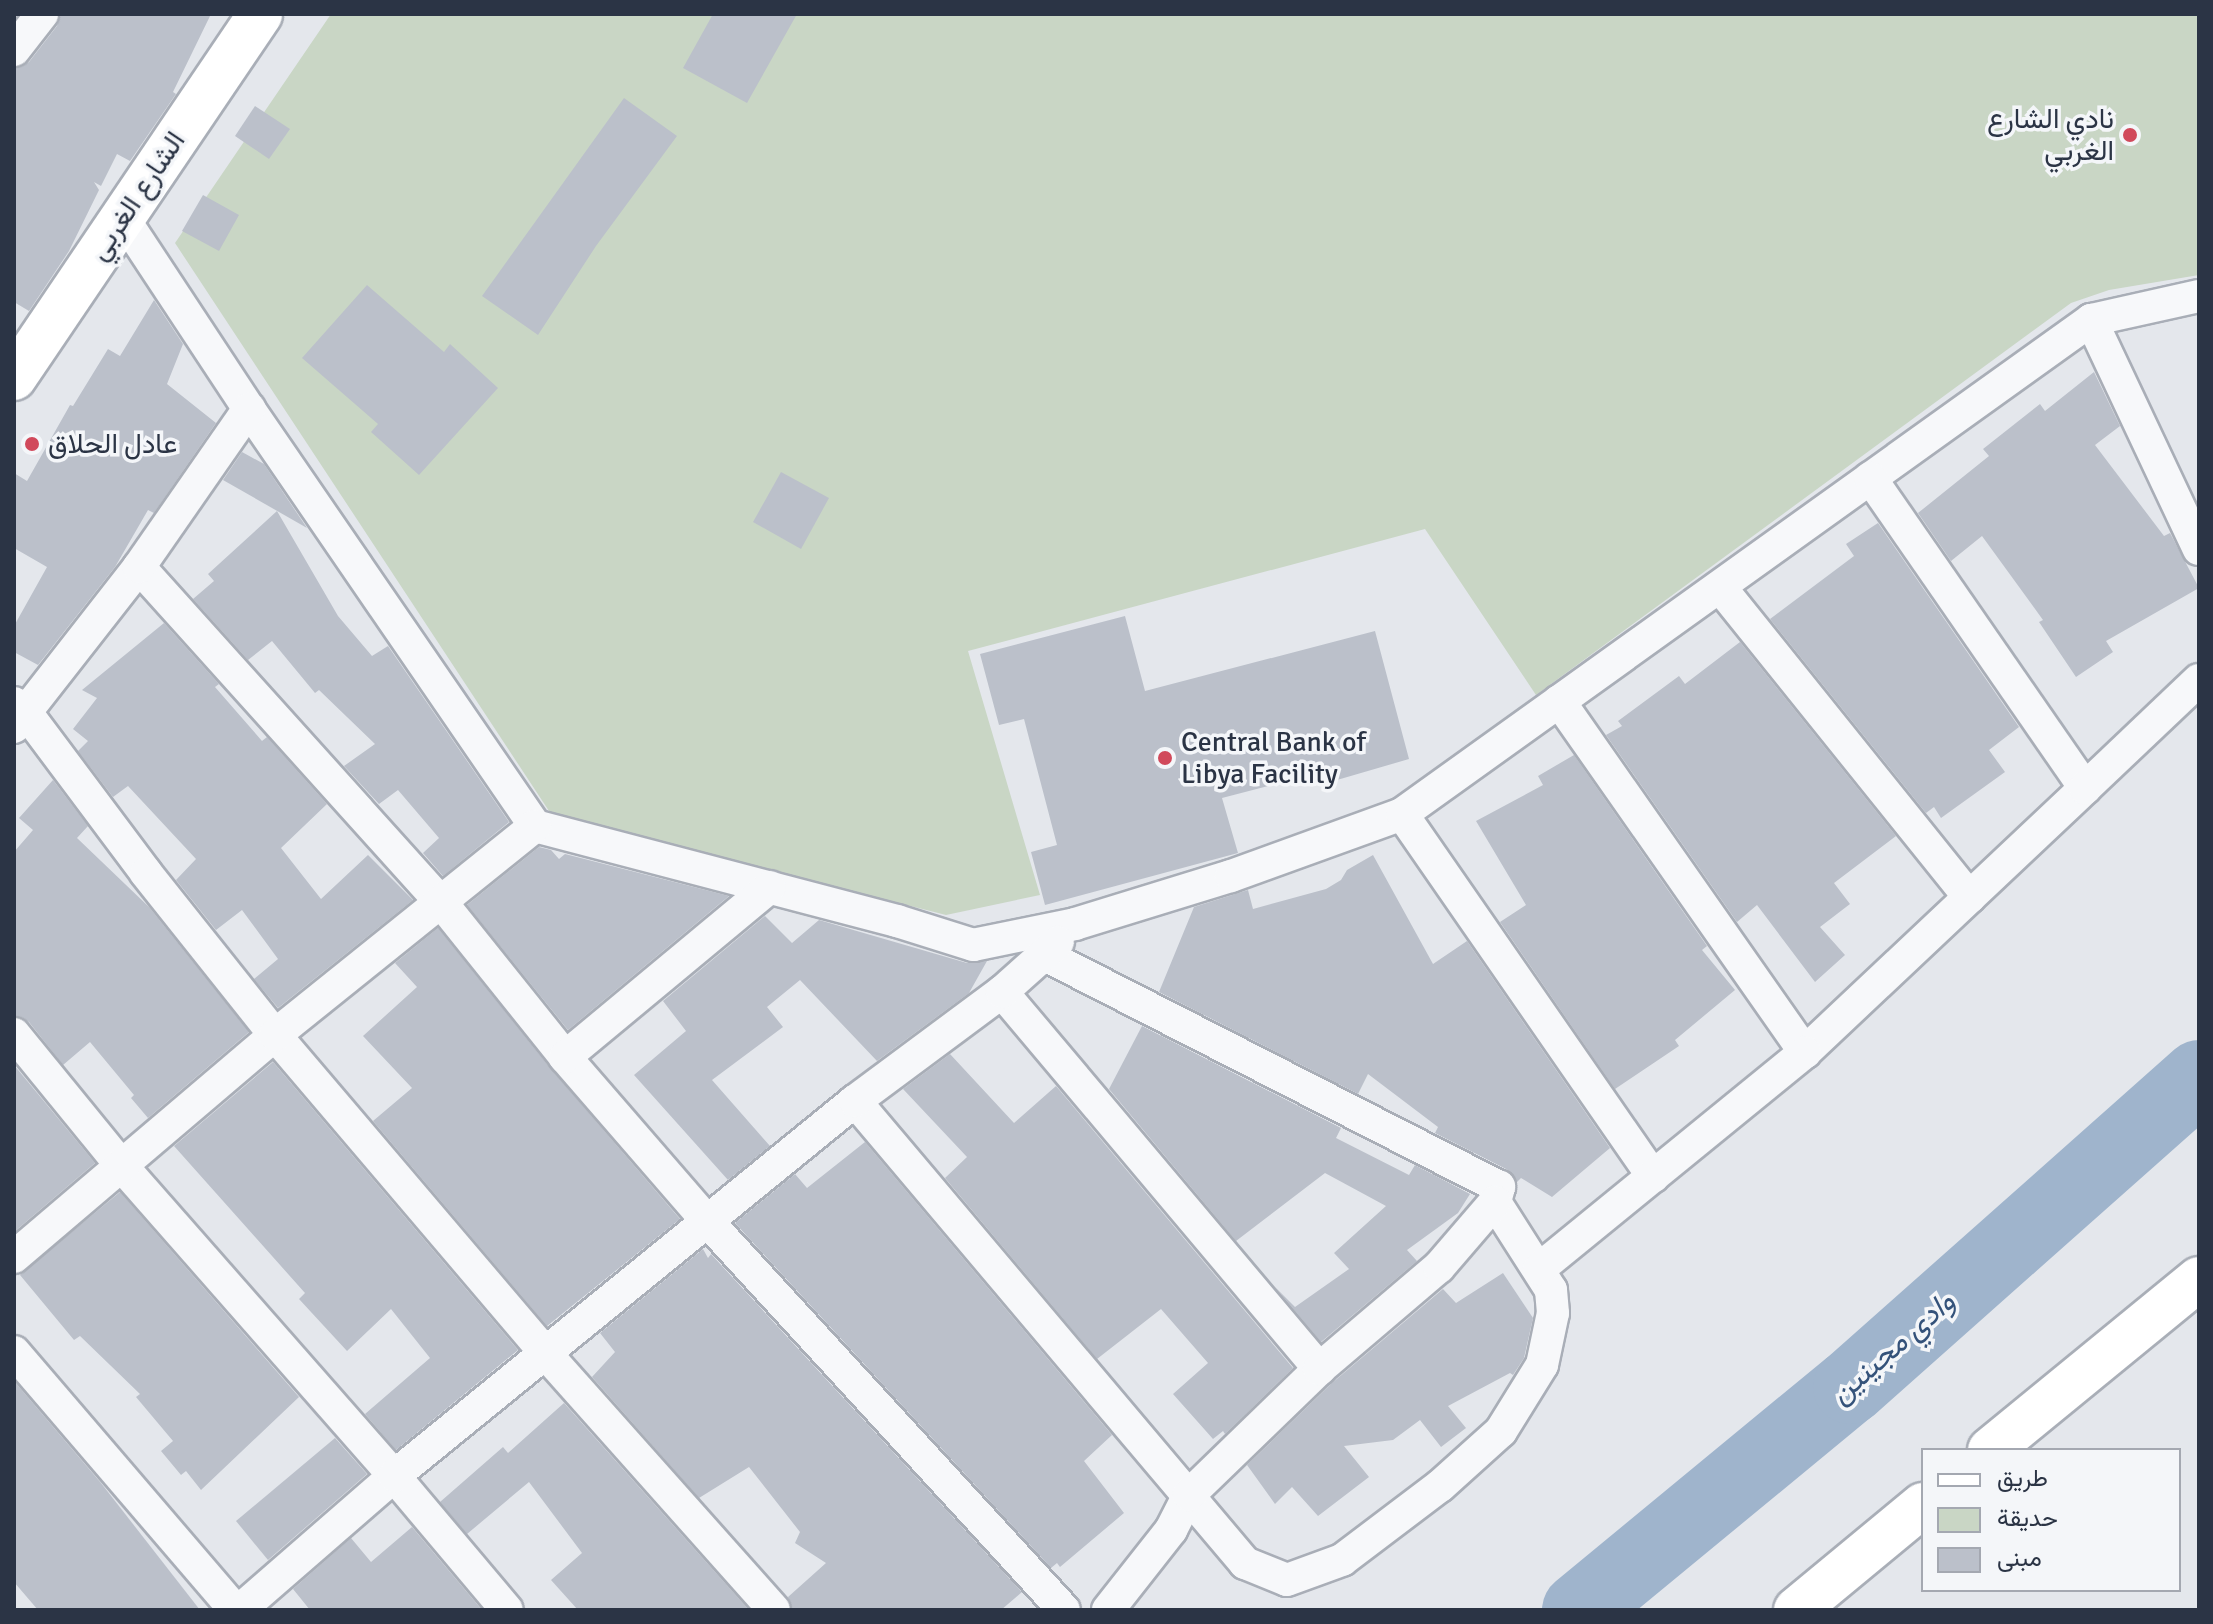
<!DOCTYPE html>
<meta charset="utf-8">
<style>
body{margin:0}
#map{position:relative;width:2213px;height:1624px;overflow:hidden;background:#e4e7ec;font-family:Signika,Vazirmatn,sans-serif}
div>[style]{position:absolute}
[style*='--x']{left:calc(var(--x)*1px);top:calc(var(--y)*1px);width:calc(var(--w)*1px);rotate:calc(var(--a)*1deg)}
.green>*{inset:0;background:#c9d6c5}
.river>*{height:74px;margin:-37px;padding:0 37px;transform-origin:37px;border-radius:37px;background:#9fb4cc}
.building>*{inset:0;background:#bbc0ca}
.roads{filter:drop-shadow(2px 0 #a9aeb7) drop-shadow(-2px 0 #a9aeb7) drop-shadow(0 2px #a9aeb7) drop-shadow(0 -2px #a9aeb7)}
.street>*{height:32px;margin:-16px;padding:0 16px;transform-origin:16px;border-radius:16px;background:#f7f8fa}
.secondary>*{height:44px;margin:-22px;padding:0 22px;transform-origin:22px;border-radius:22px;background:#fff}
.highway>*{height:44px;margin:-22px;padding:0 22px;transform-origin:22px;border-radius:22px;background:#fff}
.dots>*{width:22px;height:22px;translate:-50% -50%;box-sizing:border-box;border:4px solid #f4f6f9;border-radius:50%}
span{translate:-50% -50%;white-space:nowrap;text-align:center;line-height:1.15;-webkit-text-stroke:7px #f4f6f9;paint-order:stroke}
.poi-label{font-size:28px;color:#2b3445}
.right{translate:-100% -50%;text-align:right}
.left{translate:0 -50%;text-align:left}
.street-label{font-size:28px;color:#2b3445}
.water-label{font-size:30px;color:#34527a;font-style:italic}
.frame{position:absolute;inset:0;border:16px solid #2b3445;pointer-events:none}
.legend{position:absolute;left:1921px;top:1448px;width:260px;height:144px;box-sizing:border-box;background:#f4f6f9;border:2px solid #a4a8b1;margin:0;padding:10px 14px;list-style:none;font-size:24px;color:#2b3445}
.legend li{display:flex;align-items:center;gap:16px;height:40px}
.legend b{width:40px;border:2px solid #a4a8b1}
</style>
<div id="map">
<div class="green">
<i style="clip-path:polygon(331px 14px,2199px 14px,2199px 275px,2109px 290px,2071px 303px,1536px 695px,1425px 529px,968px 651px,1040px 895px,946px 915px,551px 814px,175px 243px)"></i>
</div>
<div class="river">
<i style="--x:1579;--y:1610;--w:351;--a:-39.5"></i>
<i style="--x:1850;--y:1387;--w:467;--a:-41.6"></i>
</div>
<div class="building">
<i style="clip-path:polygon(61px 14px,211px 14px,173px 92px,176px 94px,130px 161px,117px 154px,101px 186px,94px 182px,99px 190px,69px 251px,29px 311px,14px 302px,14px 69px,29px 62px,57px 26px)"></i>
<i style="clip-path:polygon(713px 14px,797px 14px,747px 103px,683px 68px)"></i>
<i style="clip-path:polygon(624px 98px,677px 136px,596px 246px,538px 335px,482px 296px)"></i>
<i style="clip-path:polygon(255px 106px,290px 129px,269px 159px,235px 136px)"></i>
<i style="clip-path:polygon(203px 195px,239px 215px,219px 251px,182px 231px)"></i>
<i style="clip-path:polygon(367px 285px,444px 352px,450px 344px,498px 388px,419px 475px,371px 432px,378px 424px,302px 358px)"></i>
<i style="clip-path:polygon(154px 300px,183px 344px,167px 384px,216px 423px,154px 513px,148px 510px,115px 567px,38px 665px,14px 652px,14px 626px,47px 567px,14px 548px,14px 473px,27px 481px,70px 405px,73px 406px,108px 349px,120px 356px)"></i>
<i style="clip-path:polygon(2094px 372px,2120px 426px,2095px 445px,2164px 536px,2170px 533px,2199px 588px,2106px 641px,2113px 652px,2076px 677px,2039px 622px,2043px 620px,1982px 536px,1951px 561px,1918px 513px,1989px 456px,1983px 449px,2040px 404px,2045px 411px)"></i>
<i style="clip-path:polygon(242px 452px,264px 464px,307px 528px,223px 480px)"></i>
<i style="clip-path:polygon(781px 472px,829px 498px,801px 549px,753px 522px)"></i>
<i style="clip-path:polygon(277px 511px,338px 616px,372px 656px,388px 646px,509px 822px,443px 876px,423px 853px,439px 838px,398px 790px,379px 804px,344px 766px,375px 744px,319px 690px,315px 693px,272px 641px,248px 660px,193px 599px,214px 581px,208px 574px)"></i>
<i style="clip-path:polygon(1878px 523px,2019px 727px,1989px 750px,2005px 772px,1941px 818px,1934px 807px,1926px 813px,1770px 619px,1854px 556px,1846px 544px)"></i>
<i style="clip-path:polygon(1125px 616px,1145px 691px,1375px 631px,1409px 759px,1337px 780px,1334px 769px,1222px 798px,1238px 853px,1045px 905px,1031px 852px,1057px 845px,1024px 719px,999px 725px,980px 654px)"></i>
<i style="clip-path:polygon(164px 623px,219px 684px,215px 687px,262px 741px,267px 737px,327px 804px,281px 848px,321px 899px,368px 855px,413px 900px,278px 1008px,254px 979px,278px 959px,242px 910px,216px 930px,176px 880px,196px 859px,128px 786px,113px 797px,78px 751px,88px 741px,73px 729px,97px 698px,82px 690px)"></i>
<i style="clip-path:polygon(1740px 642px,1896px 836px,1834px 883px,1850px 904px,1820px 927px,1845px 955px,1815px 982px,1757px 905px,1737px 922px,1606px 735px,1622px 726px,1618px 721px,1679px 676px,1685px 684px)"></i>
<i style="clip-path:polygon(1574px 755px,1707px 946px,1702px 950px,1735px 990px,1675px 1040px,1679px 1046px,1615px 1089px,1500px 922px,1526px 905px,1476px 821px,1543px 785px,1538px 776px)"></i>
<i style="clip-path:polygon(53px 780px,88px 826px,77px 838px,149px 907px,249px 1032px,148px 1118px,131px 1098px,134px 1095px,90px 1042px,63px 1065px,29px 1022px,14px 1015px,14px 852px,33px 830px,19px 818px)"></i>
<i style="clip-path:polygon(539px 847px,551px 850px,559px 859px,565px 854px,729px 896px,568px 1030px,467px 905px)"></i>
<i style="clip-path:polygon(1373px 855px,1433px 964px,1467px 941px,1610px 1148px,1552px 1197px,1521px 1178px,1517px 1182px,1508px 1170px,1435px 1133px,1438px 1127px,1368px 1074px,1358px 1094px,1159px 992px,1194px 907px,1248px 890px,1253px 909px,1326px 889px,1341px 880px,1347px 870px)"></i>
<i style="clip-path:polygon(765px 916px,792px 943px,819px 920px,967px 963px,987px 961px,969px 993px,877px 1061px,800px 980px,767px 1007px,783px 1027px,712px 1080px,770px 1146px,728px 1180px,634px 1075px,686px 1031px,663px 1001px)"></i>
<i style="clip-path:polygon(438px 928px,551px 1069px,680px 1219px,547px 1326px,373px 1121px,412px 1088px,363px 1036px,417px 987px,395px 963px)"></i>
<i style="clip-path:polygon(1142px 1026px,1341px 1128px,1336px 1138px,1409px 1175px,1415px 1165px,1470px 1194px,1458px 1213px,1407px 1250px,1417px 1261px,1321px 1342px,1275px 1287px,1295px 1307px,1349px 1269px,1334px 1253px,1386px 1206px,1325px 1173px,1236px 1241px,1109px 1089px)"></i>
<i style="clip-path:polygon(950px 1054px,1014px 1123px,1056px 1086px,1293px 1368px,1225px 1434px,1223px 1431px,1213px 1439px,1173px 1394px,1208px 1363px,1161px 1309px,1097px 1359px,945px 1178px,967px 1157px,903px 1089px)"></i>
<i style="clip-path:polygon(273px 1062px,518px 1350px,396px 1450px,365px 1414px,430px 1358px,391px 1309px,347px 1351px,299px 1299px,305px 1293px,174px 1146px)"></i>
<i style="clip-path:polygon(14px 1065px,95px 1163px,14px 1232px)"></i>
<i style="clip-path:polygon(865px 1142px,1112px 1435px,1084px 1461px,1124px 1513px,1060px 1567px,1057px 1563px,1051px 1568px,735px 1223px,795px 1174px,807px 1188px)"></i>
<i style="clip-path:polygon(120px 1192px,299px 1397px,201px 1490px,186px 1471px,181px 1475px,161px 1451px,173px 1441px,136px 1397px,140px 1394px,80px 1336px,74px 1340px,20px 1275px)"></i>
<i style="clip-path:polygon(703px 1249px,708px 1258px,711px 1254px,1022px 1592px,1001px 1610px,792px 1610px,788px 1597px,826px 1563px,795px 1543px,800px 1532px,749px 1467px,699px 1498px,592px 1377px,615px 1352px,600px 1333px)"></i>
<i style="clip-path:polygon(1503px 1273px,1533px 1318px,1524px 1358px,1513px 1375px,1510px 1373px,1448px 1406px,1466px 1428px,1441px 1447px,1420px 1420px,1393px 1440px,1344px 1446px,1369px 1477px,1318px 1516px,1292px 1487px,1275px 1504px,1247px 1465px,1332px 1383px,1443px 1289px,1456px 1303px)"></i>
<i style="clip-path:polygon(14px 1381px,101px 1483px,200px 1610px,38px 1610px,14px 1582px)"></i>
<i style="clip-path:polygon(564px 1403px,749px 1610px,578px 1610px,551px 1580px,582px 1553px,529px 1482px,467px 1534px,440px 1502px,503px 1447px,508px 1453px)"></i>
<i style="clip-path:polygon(335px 1438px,367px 1474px,268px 1560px,236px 1521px)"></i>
<i style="clip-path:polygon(412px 1527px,482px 1610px,310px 1610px,293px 1589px,351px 1538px,371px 1562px)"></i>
</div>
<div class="roads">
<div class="street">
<i style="--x:14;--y:50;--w:46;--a:-52.1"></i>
<i style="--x:123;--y:218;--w:229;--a:56.6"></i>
<i style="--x:249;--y:409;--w:506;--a:55.56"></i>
<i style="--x:535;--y:826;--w:374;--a:14.7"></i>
<i style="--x:897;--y:921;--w:80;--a:17.5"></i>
<i style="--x:973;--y:945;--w:104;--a:-11.6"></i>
<i style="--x:1075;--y:924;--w:163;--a:-17.1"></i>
<i style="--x:1231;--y:876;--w:182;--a:-19.9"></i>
<i style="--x:1402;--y:814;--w:848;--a:-35.64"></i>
<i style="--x:2091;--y:320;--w:111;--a:-12.5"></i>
<i style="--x:2091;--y:320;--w:253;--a:64.8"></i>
<i style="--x:139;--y:567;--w:451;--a:48"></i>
<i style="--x:441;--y:902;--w:198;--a:51.3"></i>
<i style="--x:565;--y:1057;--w:220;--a:49.1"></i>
<i style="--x:709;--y:1223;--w:525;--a:47.47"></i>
<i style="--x:1720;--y:587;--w:398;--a:51.2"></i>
<i style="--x:1559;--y:701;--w:429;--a:55"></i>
<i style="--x:1805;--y:1052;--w:385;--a:-43.3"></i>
<i style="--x:2085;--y:788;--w:377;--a:-124.7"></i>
<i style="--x:14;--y:703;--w:14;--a:36"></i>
<i style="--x:25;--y:711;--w:202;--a:53.2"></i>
<i style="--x:146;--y:873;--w:207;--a:51.5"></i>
<i style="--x:275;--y:1035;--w:420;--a:49.6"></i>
<i style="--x:547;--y:1355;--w:341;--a:48.3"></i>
<i style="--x:14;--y:727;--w:203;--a:-52"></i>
<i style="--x:139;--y:567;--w:193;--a:-55.2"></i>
<i style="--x:2085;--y:788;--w:157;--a:-43.5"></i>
<i style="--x:1402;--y:814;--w:441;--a:55.3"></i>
<i style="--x:1002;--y:992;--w:493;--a:49.9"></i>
<i style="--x:14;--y:1034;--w:169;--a:50.8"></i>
<i style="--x:121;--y:1165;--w:414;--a:48.7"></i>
<i style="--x:394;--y:1476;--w:175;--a:49.9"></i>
<i style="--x:565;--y:1057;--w:266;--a:-39.7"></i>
<i style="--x:855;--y:1101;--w:605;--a:49.83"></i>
<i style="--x:1245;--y:1563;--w:45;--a:22"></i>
<i style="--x:1287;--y:1580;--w:59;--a:-20"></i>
<i style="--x:1342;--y:1560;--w:123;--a:-37.1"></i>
<i style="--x:1440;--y:1486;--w:82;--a:-42"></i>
<i style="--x:1501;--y:1431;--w:78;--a:-58.2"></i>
<i style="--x:1542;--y:1365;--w:53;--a:-78.1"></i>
<i style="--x:1553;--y:1313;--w:23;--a:-95"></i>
<i style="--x:1551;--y:1290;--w:104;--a:-122.5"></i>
<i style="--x:1495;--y:1202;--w:16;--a:-75"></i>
<i style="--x:1499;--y:1187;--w:510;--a:-152.93"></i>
<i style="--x:14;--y:1257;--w:343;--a:-40.4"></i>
<i style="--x:275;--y:1035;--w:334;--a:-38.8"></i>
<i style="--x:1539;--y:1269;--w:343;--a:-39.2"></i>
<i style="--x:14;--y:1352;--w:340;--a:49.4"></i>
<i style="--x:240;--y:1610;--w:204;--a:-41"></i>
<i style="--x:394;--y:1476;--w:594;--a:-39.13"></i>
<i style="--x:855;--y:1101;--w:183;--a:-36.6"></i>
<i style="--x:1002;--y:992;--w:75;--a:-41.8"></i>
<i style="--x:1108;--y:1610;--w:102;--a:-51.8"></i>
<i style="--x:1171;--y:1530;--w:39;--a:-63"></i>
<i style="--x:1189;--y:1495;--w:181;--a:-44.1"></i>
<i style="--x:1319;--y:1369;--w:157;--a:-40.4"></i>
<i style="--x:1439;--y:1267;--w:86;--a:-49.3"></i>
</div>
<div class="secondary">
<i style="--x:14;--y:378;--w:439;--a:-55.9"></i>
</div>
<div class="highway">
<i style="--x:1990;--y:1450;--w:270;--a:-39.3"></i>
<i style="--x:1796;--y:1610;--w:165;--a:-39.6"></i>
</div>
</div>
<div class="dots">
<i style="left:2130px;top:135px;background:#d1495b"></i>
<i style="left:32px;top:444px;background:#d1495b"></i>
<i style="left:1165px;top:758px;background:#d1495b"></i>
</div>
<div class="poi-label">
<span class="right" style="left:2114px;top:135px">نادي الشارع<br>الغربي</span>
<span class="left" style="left:48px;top:444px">عادل الحلاق</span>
<span class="left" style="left:1181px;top:758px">Central Bank of<br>Libya Facility</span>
</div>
<div class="street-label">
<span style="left:137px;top:196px;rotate:-56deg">الشارع الغربي</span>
</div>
<div class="water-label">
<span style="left:1893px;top:1348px;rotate:-41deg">وادي مجينين</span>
</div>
<div class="frame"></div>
<ul class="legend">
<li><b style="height:10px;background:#fff"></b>طريق</li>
<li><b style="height:22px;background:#c9d6c5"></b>حديقة</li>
<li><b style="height:22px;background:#bbc0ca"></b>مبنى</li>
</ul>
</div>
